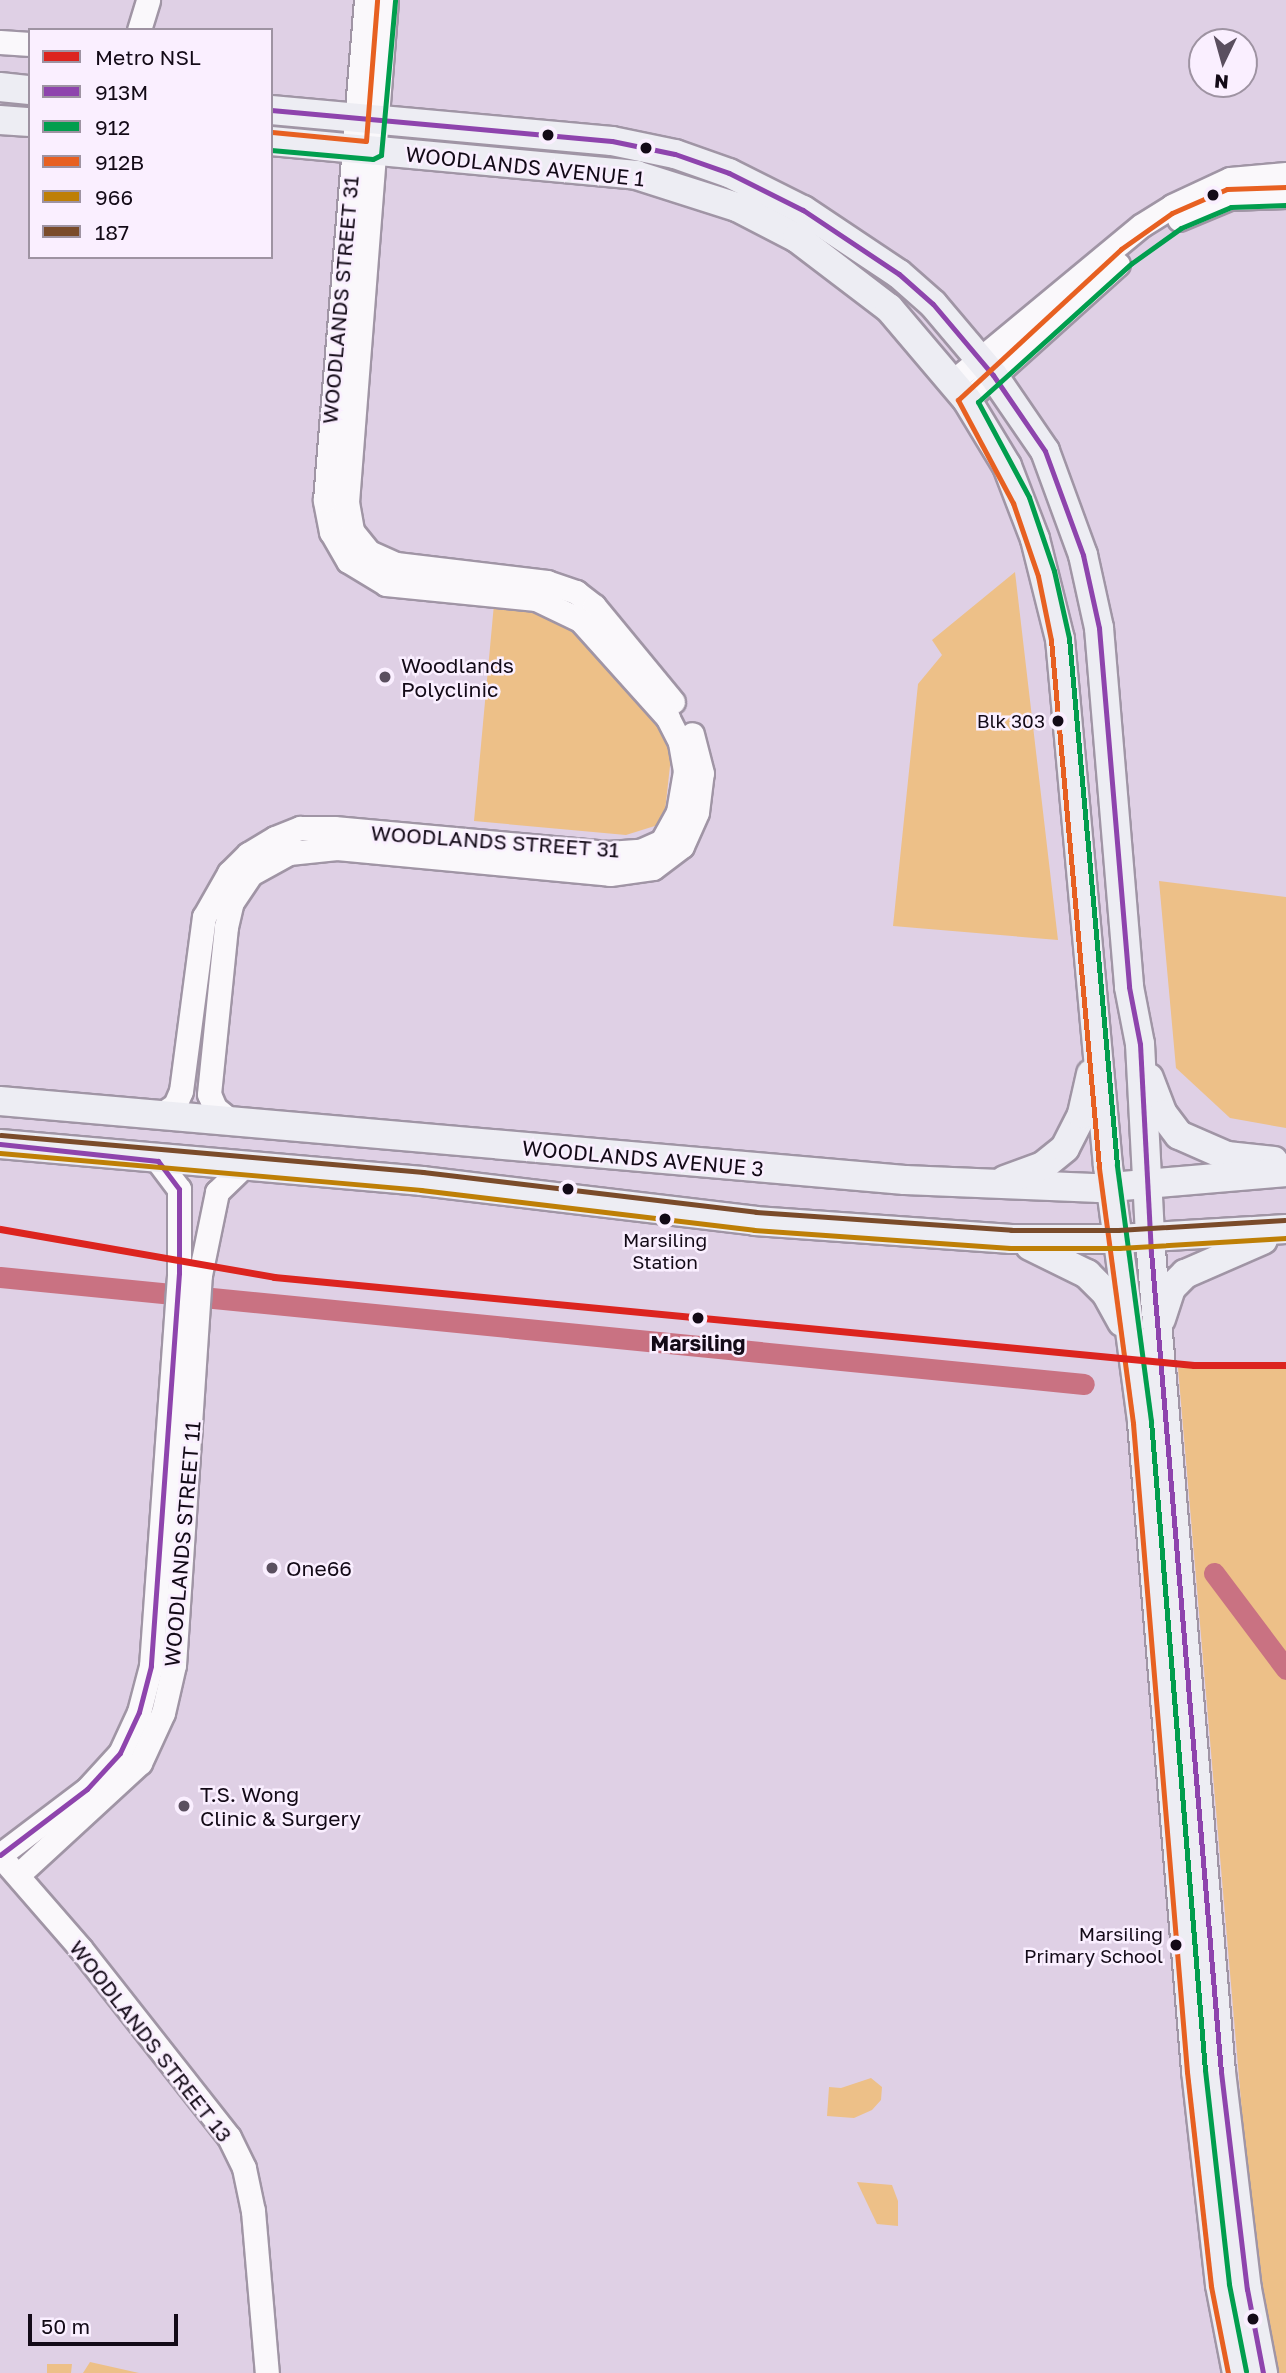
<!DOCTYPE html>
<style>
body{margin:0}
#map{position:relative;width:1286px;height:2373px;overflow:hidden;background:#dfd0e5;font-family:"Golos Text",sans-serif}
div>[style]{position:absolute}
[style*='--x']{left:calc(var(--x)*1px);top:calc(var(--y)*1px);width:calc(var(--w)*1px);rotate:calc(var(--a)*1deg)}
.green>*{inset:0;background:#edc088}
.canal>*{height:21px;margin:-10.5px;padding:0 10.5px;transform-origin:10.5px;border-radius:10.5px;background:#c97282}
.roads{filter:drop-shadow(2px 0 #a095a5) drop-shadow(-2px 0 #a095a5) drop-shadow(0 2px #a095a5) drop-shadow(0 -2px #a095a5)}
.minor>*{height:23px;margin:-11.5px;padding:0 11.5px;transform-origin:11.5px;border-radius:11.5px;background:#faf8fb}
.major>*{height:28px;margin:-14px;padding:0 14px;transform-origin:14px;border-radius:14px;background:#ededf3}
.bus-1>*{height:5px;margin:-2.5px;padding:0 2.5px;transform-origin:2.5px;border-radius:2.5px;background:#8e44ad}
.bus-2>*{height:5px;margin:-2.5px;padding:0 2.5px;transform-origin:2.5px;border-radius:2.5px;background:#019e4e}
.bus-3>*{height:5px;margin:-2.5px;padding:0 2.5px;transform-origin:2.5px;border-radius:2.5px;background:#e76021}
.bus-4>*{height:5px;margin:-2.5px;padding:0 2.5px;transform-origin:2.5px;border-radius:2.5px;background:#be7f06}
.bus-5>*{height:5px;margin:-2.5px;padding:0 2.5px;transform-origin:2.5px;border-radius:2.5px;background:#7a4b2a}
.metro-1>*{height:7px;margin:-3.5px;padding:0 3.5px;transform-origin:3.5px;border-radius:3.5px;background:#dc241f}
.dots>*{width:19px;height:19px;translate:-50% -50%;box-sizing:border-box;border:4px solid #faefff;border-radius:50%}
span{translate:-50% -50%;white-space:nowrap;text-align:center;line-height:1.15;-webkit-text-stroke:5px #faefff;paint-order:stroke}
.bus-label{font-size:19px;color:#130a17}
.right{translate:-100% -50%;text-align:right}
.street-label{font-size:21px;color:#130a17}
.poi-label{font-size:21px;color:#130a17}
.left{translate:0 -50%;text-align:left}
.stop-label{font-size:21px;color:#130a17;font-weight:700}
.legend{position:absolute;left:28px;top:28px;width:245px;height:231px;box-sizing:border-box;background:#faefff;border:2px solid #9e93a2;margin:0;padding:9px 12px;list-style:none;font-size:21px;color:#130a17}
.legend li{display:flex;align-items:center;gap:14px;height:35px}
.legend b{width:35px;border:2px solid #9e93a2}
.north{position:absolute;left:1188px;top:28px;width:70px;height:70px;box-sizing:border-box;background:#faefff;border:2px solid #9e93a2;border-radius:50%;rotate:185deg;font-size:19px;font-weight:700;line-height:28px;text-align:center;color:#130a17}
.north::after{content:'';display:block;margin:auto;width:24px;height:32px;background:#5a4f5f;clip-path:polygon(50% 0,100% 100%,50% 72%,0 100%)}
.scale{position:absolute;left:28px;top:2314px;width:150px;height:32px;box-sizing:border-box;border:4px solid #130a17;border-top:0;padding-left:9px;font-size:21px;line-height:24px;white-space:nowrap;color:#130a17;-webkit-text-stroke:5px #faefff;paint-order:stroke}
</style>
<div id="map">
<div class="green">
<i style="clip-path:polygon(1015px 572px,1058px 940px,893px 926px,918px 684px,942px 655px,932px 640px)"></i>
<i style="clip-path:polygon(494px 604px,545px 608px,567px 617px,673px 739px,665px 811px,658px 825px,626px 835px,474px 821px)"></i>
<i style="clip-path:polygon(1159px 881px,1286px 897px,1286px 1128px,1230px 1118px,1176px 1068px)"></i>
<i style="clip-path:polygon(1286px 1367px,1286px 2373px,1274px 2373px,1245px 2147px,1178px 1368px)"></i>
<i style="clip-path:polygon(871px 2078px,882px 2087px,881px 2100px,872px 2110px,854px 2118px,827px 2116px,829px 2087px,841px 2088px)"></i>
<i style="clip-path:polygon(857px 2182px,892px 2185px,898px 2201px,898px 2226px,877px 2224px)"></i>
<i style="clip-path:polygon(90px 2362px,139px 2373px,83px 2373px)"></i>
<i style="clip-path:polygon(47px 2364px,72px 2364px,71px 2373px,47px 2373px)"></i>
</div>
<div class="canal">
<i style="--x:0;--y:1277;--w:1089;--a:5.64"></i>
<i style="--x:1214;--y:1573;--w:120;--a:53.1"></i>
</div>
<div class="roads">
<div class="minor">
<i style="--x:386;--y:0;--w:504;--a:94.44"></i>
<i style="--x:347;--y:502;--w:29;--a:80"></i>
<i style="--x:352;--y:531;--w:27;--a:51"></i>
<i style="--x:369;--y:552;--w:30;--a:24"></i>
<i style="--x:396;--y:564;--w:152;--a:6.8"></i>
<i style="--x:547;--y:582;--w:31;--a:19"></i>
<i style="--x:576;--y:592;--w:23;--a:38"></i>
<i style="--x:594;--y:606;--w:124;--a:50.5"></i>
<i style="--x:139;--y:30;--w:31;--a:-73"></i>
<i style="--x:0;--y:42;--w:30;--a:4"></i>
<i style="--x:1179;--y:219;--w:54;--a:-22.8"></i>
<i style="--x:1229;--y:198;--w:57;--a:-2"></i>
<i style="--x:952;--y:382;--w:246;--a:-39.6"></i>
<i style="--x:1142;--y:225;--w:36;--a:-32"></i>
<i style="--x:1172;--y:206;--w:64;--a:-25"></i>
<i style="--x:1230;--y:179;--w:56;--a:-5.1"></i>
<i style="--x:967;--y:400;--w:203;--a:-42"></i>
<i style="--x:160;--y:1115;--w:18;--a:-34"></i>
<i style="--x:175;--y:1105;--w:15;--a:-67"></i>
<i style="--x:181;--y:1091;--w:176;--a:-82.5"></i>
<i style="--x:204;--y:917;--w:51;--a:-60.4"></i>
<i style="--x:229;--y:873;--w:27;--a:-45"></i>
<i style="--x:248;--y:854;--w:31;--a:-31"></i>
<i style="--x:275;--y:838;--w:27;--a:-22"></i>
<i style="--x:300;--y:828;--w:34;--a:0"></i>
<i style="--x:334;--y:828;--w:275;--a:5.2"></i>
<i style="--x:608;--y:853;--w:32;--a:-4"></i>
<i style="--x:640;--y:851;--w:24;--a:-24"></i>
<i style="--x:662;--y:841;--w:33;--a:-61"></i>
<i style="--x:678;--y:812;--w:42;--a:-80.3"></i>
<i style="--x:685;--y:771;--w:29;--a:-100"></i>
<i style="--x:680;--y:742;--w:27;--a:-117"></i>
<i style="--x:668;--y:718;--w:132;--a:-131.9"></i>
<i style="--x:580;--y:620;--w:49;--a:-154.5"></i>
<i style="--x:536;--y:599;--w:151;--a:-174.3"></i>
<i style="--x:386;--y:584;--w:44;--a:-148.8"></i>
<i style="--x:348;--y:561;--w:34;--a:-120"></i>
<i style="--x:331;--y:532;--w:33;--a:-101"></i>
<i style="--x:325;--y:500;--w:502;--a:-85.31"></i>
<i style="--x:231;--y:1121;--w:21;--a:-141"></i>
<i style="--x:215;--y:1108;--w:15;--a:-113"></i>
<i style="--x:209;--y:1094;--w:168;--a:-84.2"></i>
<i style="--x:226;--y:927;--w:26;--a:-77"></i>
<i style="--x:232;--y:902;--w:34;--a:-56"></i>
<i style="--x:251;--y:874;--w:43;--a:-28.9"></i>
<i style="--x:289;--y:853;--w:48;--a:-5.9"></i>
<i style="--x:337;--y:848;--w:274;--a:5.4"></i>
<i style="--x:610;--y:874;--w:43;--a:-7.9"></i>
<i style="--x:653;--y:868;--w:36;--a:-37"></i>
<i style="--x:682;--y:846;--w:37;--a:-66"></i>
<i style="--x:697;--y:812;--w:39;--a:-83"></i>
<i style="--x:702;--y:773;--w:40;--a:-104.4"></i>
<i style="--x:0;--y:1855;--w:109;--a:-37.2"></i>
<i style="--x:87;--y:1789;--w:49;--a:-47.5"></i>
<i style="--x:120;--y:1753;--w:45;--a:-65.1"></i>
<i style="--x:139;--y:1712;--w:48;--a:-75.4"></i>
<i style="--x:151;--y:1666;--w:394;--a:-85.9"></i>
<i style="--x:179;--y:1273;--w:84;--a:-90"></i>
<i style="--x:179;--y:1189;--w:35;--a:-127"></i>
<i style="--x:8;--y:1865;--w:111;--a:49"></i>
<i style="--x:81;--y:1949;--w:239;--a:51.8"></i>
<i style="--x:229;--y:2137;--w:34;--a:64"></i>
<i style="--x:244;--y:2168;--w:44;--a:78.2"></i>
<i style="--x:253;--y:2211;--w:163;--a:85.1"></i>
<i style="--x:18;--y:1875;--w:166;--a:-42.6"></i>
<i style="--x:140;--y:1763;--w:55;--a:-65.3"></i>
<i style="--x:163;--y:1713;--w:49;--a:-77.1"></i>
<i style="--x:174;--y:1665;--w:391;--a:-86.2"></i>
<i style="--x:200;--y:1275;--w:85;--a:-78.4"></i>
<i style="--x:217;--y:1192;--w:36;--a:-44"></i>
</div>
<div class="major">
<i style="--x:0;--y:87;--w:30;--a:6"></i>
<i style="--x:271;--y:110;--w:342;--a:5.2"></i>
<i style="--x:612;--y:141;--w:64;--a:11.7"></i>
<i style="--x:675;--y:154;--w:57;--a:19.4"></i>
<i style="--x:729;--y:173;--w:83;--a:26.6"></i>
<i style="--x:803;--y:210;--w:115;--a:33.7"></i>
<i style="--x:899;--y:274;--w:45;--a:41.4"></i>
<i style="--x:933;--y:304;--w:93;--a:49.8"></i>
<i style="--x:993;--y:375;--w:92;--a:55.6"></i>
<i style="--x:1045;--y:451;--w:111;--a:69.9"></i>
<i style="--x:1083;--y:555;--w:75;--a:77.6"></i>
<i style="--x:1099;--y:628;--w:360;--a:85.2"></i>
<i style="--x:1129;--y:987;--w:58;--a:79.1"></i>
<i style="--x:1140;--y:1044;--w:207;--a:87"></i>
<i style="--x:1151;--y:1251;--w:824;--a:85.13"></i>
<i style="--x:1221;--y:2072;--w:219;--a:83.2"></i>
<i style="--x:1247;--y:2289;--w:86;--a:79.2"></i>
<i style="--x:0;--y:120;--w:30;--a:4"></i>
<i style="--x:271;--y:141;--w:367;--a:5.3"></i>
<i style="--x:636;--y:175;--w:106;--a:17.6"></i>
<i style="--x:737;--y:207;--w:68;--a:27.3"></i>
<i style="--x:797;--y:238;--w:116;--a:37.3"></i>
<i style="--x:889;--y:308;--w:121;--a:49.7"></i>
<i style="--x:967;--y:400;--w:77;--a:58.8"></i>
<i style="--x:1007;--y:466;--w:78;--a:69"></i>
<i style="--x:1035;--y:539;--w:103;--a:76"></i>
<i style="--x:1060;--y:639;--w:529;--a:84.8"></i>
<i style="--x:1108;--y:1166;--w:258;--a:82.4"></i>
<i style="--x:1142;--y:1422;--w:651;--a:85.24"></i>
<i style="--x:1196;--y:2071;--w:215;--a:83.6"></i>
<i style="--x:1220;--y:2285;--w:90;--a:79.1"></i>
<i style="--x:1149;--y:1078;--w:39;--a:69"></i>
<i style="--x:1163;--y:1114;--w:26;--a:53"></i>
<i style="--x:1179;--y:1135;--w:52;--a:23.6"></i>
<i style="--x:1227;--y:1156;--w:47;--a:6.1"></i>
<i style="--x:0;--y:1101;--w:908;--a:4.99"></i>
<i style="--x:905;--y:1180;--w:194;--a:2.4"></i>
<i style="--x:1099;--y:1188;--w:188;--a:-4.9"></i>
<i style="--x:0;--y:1144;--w:424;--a:5"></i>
<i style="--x:422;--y:1181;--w:335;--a:6.8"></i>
<i style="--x:755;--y:1221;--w:257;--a:4"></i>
<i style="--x:1011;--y:1239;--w:107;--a:0"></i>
<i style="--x:1118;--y:1239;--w:168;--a:-3.4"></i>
<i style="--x:1005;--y:1180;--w:40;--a:-20.2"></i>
<i style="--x:1043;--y:1166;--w:28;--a:-39"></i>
<i style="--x:1065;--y:1148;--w:38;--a:-63"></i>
<i style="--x:1082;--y:1114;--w:41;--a:-77.3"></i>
<i style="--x:1030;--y:1246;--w:64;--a:26.2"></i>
<i style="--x:1087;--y:1274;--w:27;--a:45"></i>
<i style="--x:1106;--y:1293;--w:33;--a:61"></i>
<i style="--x:1161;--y:1319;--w:33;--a:-72"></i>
<i style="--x:1171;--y:1288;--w:20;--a:-45"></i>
<i style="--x:1185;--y:1274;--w:85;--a:-23.6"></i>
</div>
</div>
<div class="bus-1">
<i style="--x:271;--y:110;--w:342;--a:5.2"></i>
<i style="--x:612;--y:141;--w:64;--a:11.7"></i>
<i style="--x:675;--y:154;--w:57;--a:19.4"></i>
<i style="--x:729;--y:173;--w:83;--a:26.6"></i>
<i style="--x:803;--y:210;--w:115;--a:33.7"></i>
<i style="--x:899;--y:274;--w:45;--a:41.4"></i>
<i style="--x:933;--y:304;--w:93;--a:49.8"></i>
<i style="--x:993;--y:375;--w:92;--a:55.6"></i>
<i style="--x:1045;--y:451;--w:111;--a:69.9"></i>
<i style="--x:1083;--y:555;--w:75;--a:77.6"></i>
<i style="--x:1099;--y:628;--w:360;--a:85.2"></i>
<i style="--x:1129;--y:987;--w:58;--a:79.1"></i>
<i style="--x:1140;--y:1044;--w:207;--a:87"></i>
<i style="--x:1151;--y:1251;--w:824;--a:85.13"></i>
<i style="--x:1221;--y:2072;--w:219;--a:83.2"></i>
<i style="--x:1247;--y:2289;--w:86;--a:79.2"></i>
<i style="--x:0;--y:1144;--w:159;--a:6.1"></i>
<i style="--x:158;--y:1161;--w:35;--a:53"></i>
<i style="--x:179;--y:1189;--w:84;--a:90"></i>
<i style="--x:179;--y:1273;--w:394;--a:94.1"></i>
<i style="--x:151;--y:1666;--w:48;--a:104.6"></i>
<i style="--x:139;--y:1712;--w:45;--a:114.9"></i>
<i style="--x:120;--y:1753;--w:49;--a:132.5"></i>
<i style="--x:87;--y:1789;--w:109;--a:142.8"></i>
</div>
<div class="bus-2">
<i style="--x:271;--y:150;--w:102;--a:5"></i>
<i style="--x:373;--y:159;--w:9;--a:-27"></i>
<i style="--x:381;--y:155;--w:155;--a:-84.8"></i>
<i style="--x:1246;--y:2371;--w:89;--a:-101.1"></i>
<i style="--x:1229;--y:2284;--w:215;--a:-96.4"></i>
<i style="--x:1205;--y:2070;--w:651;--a:-94.76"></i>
<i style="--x:1151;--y:1421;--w:258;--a:-97.6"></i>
<i style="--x:1117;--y:1165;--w:529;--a:-95.2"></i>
<i style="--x:1069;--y:638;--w:69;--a:-102.6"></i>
<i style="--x:1054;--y:571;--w:78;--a:-108.7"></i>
<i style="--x:1029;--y:497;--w:108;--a:-118.2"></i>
<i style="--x:978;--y:402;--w:207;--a:-42.1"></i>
<i style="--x:1132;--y:263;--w:60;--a:-35.5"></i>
<i style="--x:1181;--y:228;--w:54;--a:-22.8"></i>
<i style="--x:1231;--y:207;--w:55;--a:-2.1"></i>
</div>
<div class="bus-3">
<i style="--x:272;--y:132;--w:94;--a:5.5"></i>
<i style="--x:366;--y:141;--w:141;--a:-85.5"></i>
<i style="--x:1228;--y:2373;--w:89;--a:-101.1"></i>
<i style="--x:1211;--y:2286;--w:215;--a:-96.4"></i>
<i style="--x:1187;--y:2072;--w:651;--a:-94.76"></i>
<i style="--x:1133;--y:1423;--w:258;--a:-97.6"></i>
<i style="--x:1099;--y:1167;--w:529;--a:-95.2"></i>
<i style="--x:1051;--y:640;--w:65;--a:-101.5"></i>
<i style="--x:1038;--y:576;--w:77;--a:-108.9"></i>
<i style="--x:1013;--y:503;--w:117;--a:-118.1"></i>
<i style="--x:958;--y:400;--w:222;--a:-42.8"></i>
<i style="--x:1121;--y:249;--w:62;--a:-35.2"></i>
<i style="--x:1172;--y:213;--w:60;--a:-23.6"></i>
<i style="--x:1227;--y:189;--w:59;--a:-1.9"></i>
</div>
<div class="bus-4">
<i style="--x:0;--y:1153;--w:423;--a:5"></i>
<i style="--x:421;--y:1190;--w:335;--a:6.8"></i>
<i style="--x:754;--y:1230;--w:257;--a:4"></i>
<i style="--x:1010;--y:1248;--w:109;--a:0"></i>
<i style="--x:1119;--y:1248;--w:167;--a:-3.4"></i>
</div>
<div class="bus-5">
<i style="--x:1;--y:1135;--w:424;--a:5"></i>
<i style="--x:423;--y:1172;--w:335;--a:6.8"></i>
<i style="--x:756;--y:1212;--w:256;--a:4"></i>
<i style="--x:1011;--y:1230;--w:107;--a:0"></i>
<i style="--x:1118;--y:1230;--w:167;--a:-3.4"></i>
</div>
<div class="metro-1">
<i style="--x:0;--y:1229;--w:278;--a:9.9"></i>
<i style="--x:274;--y:1277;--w:924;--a:5.46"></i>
<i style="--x:1194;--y:1365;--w:92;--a:0"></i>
</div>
<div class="dots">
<i style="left:548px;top:135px;background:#130a17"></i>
<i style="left:646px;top:148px;background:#130a17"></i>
<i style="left:1213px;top:195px;background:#130a17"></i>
<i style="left:385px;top:677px;background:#5a4f5f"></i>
<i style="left:1058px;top:721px;background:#130a17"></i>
<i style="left:568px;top:1189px;background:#130a17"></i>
<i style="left:665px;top:1219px;background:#130a17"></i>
<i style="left:698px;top:1318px;background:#130a17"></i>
<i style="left:272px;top:1568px;background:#5a4f5f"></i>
<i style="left:184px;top:1806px;background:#5a4f5f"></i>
<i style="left:1176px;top:1945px;background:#130a17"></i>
<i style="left:1253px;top:2319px;background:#130a17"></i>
</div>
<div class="bus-label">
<span class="right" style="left:1045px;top:721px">Blk 303</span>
<span style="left:665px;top:1251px">Marsiling<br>Station</span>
<span class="right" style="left:1163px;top:1945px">Marsiling<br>Primary School</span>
</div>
<div class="street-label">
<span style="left:525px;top:166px;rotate:6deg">WOODLANDS AVENUE 1</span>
<span style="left:340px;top:300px;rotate:-85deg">WOODLANDS STREET 31</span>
<span style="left:495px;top:841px;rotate:4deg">WOODLANDS STREET 31</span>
<span style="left:643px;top:1158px;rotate:5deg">WOODLANDS AVENUE 3</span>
<span style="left:182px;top:1544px;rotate:-85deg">WOODLANDS STREET 11</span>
<span style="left:151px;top:2041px;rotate:52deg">WOODLANDS STREET 13</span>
</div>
<div class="poi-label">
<span class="left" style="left:401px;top:677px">Woodlands<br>Polyclinic</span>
<span class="left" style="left:286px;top:1568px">One66</span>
<span class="left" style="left:200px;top:1806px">T.S. Wong<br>Clinic &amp; Surgery</span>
</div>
<div class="stop-label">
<span style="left:698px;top:1343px">Marsiling</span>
</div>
<ul class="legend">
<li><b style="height:9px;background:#dc241f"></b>Metro NSL</li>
<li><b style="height:9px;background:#8e44ad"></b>913M</li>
<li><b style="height:9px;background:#019e4e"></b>912</li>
<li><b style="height:9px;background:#e76021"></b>912B</li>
<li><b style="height:9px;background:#be7f06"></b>966</li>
<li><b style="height:9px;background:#7a4b2a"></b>187</li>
</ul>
<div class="north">N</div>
<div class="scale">50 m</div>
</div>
